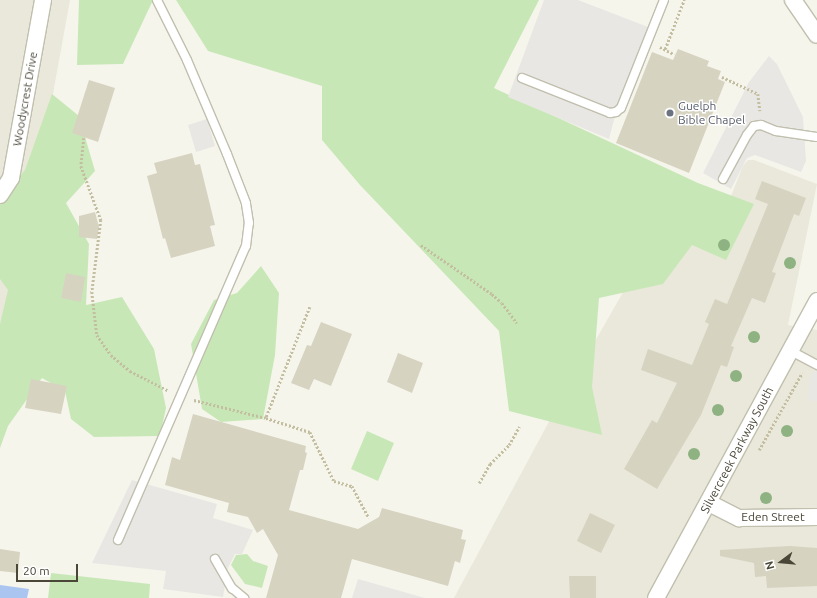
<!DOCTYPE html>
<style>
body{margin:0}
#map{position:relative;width:817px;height:598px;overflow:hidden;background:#f6f5ec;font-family:Ubuntu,sans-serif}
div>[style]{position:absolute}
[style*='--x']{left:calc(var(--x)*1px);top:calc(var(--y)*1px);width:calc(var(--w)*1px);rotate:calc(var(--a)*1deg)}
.residential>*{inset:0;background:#e9e8da}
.green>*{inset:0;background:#c7e8b6}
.parking>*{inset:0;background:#e8e7e3}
.water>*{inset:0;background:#aac5f0}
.building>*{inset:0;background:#d7d3c1}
.path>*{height:2.5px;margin-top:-1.25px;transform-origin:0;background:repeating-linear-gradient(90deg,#c3bea0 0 2px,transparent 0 4px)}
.roads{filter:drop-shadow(1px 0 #c1bfae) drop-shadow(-1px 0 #c1bfae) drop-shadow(0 1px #c1bfae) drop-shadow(0 -1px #c1bfae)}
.service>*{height:8px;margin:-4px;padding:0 4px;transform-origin:4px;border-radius:4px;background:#fff}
.minor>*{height:16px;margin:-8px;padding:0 8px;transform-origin:8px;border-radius:8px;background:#fff}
.trees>*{width:12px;height:12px;margin:-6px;border-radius:50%;background:#8eb282}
.dots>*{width:11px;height:11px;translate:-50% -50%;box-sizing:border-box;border:2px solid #fff;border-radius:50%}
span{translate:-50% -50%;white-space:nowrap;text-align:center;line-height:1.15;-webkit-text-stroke:3px #fff;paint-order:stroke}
.street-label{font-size:12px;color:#4a4739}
.worship-label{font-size:12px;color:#5b616d}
.left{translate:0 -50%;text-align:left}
.north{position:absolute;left:761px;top:542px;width:40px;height:40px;-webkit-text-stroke:3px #fff;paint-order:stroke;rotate:254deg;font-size:11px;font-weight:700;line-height:16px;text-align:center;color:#4a4739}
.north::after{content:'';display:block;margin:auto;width:14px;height:18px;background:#4a4739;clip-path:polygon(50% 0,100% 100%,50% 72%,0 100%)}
.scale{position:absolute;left:16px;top:564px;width:62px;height:18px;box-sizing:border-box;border:2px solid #4a4739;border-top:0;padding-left:5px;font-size:12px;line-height:14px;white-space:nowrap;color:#4a4739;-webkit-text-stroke:3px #fff;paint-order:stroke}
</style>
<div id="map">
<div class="residential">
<i style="clip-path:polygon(0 0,70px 0,0 386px)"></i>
<i style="clip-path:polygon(748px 160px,754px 160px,817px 184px,788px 325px,817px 330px,817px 598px,454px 598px,552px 416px,668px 214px,727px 206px,743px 166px)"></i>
</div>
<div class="green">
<i style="clip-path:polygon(79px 0,153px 0,123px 64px,77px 65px)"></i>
<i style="clip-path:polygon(176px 0,539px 0,494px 88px,698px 183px,754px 204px,726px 260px,692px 245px,663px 284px,599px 298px,592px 387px,602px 435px,509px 411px,499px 331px,360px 185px,322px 140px,322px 86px,208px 51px)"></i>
<i style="clip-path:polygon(52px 94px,79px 116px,95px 171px,66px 203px,89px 244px,86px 305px,122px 297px,154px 349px,166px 408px,160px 436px,94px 437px,71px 419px,65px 391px,42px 378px,8px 426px,0 448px,0 324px,8px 290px,0 279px,0 200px,25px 170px)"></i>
<i style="clip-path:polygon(261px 266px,279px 293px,275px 355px,263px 419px,221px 422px,202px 409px,191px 344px,214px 300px,237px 293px)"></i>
<i style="clip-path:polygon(367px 431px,394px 443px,378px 481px,351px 469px)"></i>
<i style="clip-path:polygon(247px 554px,253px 561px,268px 566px,262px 588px,245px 584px,231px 565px,236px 555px)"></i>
<i style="clip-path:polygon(51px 573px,150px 584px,149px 598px,48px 598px)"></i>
</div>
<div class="parking">
<i style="clip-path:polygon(544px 0,578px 0,656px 30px,616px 112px,609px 139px,508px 97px)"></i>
<i style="clip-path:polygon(769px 56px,777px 64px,803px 117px,806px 161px,801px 172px,755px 155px,747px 158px,731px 189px,703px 173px,749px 82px)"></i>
<i style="clip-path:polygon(207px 119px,215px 146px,196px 152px,188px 125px)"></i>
<i style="clip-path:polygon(817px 368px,817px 401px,807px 401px,810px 378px)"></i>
<i style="clip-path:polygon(132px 480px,217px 504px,213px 518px,253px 530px,242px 554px,235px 554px,228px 568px,223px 597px,163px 589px,166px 571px,92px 563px)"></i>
<i style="clip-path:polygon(358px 579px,425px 598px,352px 598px)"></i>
</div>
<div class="water">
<i style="clip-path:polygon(0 585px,29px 589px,27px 598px,0 598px)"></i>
</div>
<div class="building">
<i style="clip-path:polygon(678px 49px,709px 61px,707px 66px,721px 71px,718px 79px,725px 82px,689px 173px,616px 143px,652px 52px,673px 60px)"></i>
<i style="clip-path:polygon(89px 80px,115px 88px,98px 142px,72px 133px)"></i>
<i style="clip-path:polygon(192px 153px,195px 165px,200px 164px,215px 225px,210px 226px,215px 246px,171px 258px,165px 238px,163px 239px,147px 176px,157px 173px,154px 163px)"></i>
<i style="clip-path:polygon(762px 181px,806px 198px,799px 216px,794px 214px,772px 272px,776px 273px,765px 303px,752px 298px,731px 346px,734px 347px,727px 367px,721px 365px,701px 415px,657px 489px,624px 469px,652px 420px,657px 423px,677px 383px,641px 370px,648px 349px,692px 365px,709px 324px,705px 322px,715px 299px,727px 304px,768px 204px,755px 199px)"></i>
<i style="clip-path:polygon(95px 212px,99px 227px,97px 239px,79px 237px,79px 216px)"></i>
<i style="clip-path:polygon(66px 273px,85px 277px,81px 302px,61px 298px)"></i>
<i style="clip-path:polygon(321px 322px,352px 334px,331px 386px,314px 379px,309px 390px,291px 383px,307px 345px,311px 346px)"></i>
<i style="clip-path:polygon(398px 353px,423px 363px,412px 393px,387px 382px)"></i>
<i style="clip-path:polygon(31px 379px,67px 386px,61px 414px,25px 408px)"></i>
<i style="clip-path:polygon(193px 414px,306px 446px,305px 452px,307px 453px,303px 470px,300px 470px,289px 510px,358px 529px,379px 517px,382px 508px,463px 530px,461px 539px,466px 540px,460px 563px,455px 561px,448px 586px,352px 559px,341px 598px,266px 598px,278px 555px,263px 529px,257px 533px,248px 517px,227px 512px,229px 503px,165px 485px,172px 457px,180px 460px)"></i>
<i style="clip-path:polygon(590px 513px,615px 525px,601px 553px,577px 541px)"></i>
<i style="clip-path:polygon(790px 546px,817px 548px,817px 586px,767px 588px,766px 576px,755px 577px,754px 563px,720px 556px,720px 550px)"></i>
<i style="clip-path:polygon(0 549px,20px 552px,18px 573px,0 571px)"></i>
<i style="clip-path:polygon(569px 576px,596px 576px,596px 598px,570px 598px)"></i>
</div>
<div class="path">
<i style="--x:660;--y:47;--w:16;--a:27"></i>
<i style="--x:665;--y:49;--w:53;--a:-68.8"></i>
<i style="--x:722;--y:77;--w:40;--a:25"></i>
<i style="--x:758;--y:94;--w:17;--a:83"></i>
<i style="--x:84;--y:138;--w:28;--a:96"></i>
<i style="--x:81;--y:166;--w:58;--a:69.7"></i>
<i style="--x:101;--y:220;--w:73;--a:97.1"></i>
<i style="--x:92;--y:292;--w:43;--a:83.4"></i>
<i style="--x:97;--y:335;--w:24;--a:55"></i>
<i style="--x:111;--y:355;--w:25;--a:40"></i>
<i style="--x:130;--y:371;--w:44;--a:27.1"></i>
<i style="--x:421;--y:245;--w:86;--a:34.6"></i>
<i style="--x:492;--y:294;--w:13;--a:42"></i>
<i style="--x:502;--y:303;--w:25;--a:53"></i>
<i style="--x:310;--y:307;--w:119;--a:111.6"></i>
<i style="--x:266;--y:418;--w:46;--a:17.7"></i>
<i style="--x:310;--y:432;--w:55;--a:63.9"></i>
<i style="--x:334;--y:481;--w:19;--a:16"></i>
<i style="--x:352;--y:486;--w:36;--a:62"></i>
<i style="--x:194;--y:400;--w:74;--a:14"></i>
<i style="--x:759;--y:450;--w:88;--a:-60.8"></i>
<i style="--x:479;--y:483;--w:22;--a:-60"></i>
<i style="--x:490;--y:464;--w:27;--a:-45"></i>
<i style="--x:509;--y:445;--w:21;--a:-61"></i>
</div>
<div class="roads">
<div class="service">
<i style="--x:522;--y:78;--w:95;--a:21.7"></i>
<i style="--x:610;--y:113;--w:6;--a:-9"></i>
<i style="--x:616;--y:112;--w:6;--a:-39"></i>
<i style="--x:621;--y:108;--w:116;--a:-68.3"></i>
<i style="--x:723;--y:179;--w:50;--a:-61.4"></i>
<i style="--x:747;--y:135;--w:11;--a:-52"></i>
<i style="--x:754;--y:126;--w:7;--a:-8"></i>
<i style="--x:761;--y:125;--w:16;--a:22"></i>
<i style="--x:776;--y:131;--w:41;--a:8.3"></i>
<i style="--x:791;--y:351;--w:30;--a:28"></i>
<i style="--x:118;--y:540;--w:321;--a:-66.5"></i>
<i style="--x:246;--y:246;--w:23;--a:-83"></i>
<i style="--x:249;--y:223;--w:20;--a:-99"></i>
<i style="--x:246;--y:203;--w:53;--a:-111.2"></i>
<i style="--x:227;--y:154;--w:102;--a:-113.1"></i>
<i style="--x:187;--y:60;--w:67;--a:-116.6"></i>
<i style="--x:215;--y:559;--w:34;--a:60"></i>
<i style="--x:232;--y:588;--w:16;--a:40"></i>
</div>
<div class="minor">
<i style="--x:793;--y:0;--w:42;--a:55.6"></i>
<i style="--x:0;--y:195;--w:20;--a:-57"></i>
<i style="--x:11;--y:178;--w:181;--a:-79.8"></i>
<i style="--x:709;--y:503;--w:34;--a:27"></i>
<i style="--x:739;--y:518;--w:78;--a:-0.7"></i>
<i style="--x:656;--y:598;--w:338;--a:-61.5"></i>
</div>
</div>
<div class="trees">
<i style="left:724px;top:245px"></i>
<i style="left:790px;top:263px"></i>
<i style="left:754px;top:337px"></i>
<i style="left:736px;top:376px"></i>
<i style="left:718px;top:410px"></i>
<i style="left:787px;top:431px"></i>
<i style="left:694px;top:454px"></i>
<i style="left:766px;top:498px"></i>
</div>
<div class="dots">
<i style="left:670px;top:113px;background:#6b7280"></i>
</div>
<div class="street-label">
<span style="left:25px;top:99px;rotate:-80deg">Woodycrest Drive</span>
<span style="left:737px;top:450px;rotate:-62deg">Silvercreek Parkway South</span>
<span style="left:773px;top:517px">Eden Street</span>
</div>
<div class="worship-label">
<span class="left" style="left:678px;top:113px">Guelph<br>Bible Chapel</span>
</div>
<div class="north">N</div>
<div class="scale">20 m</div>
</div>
